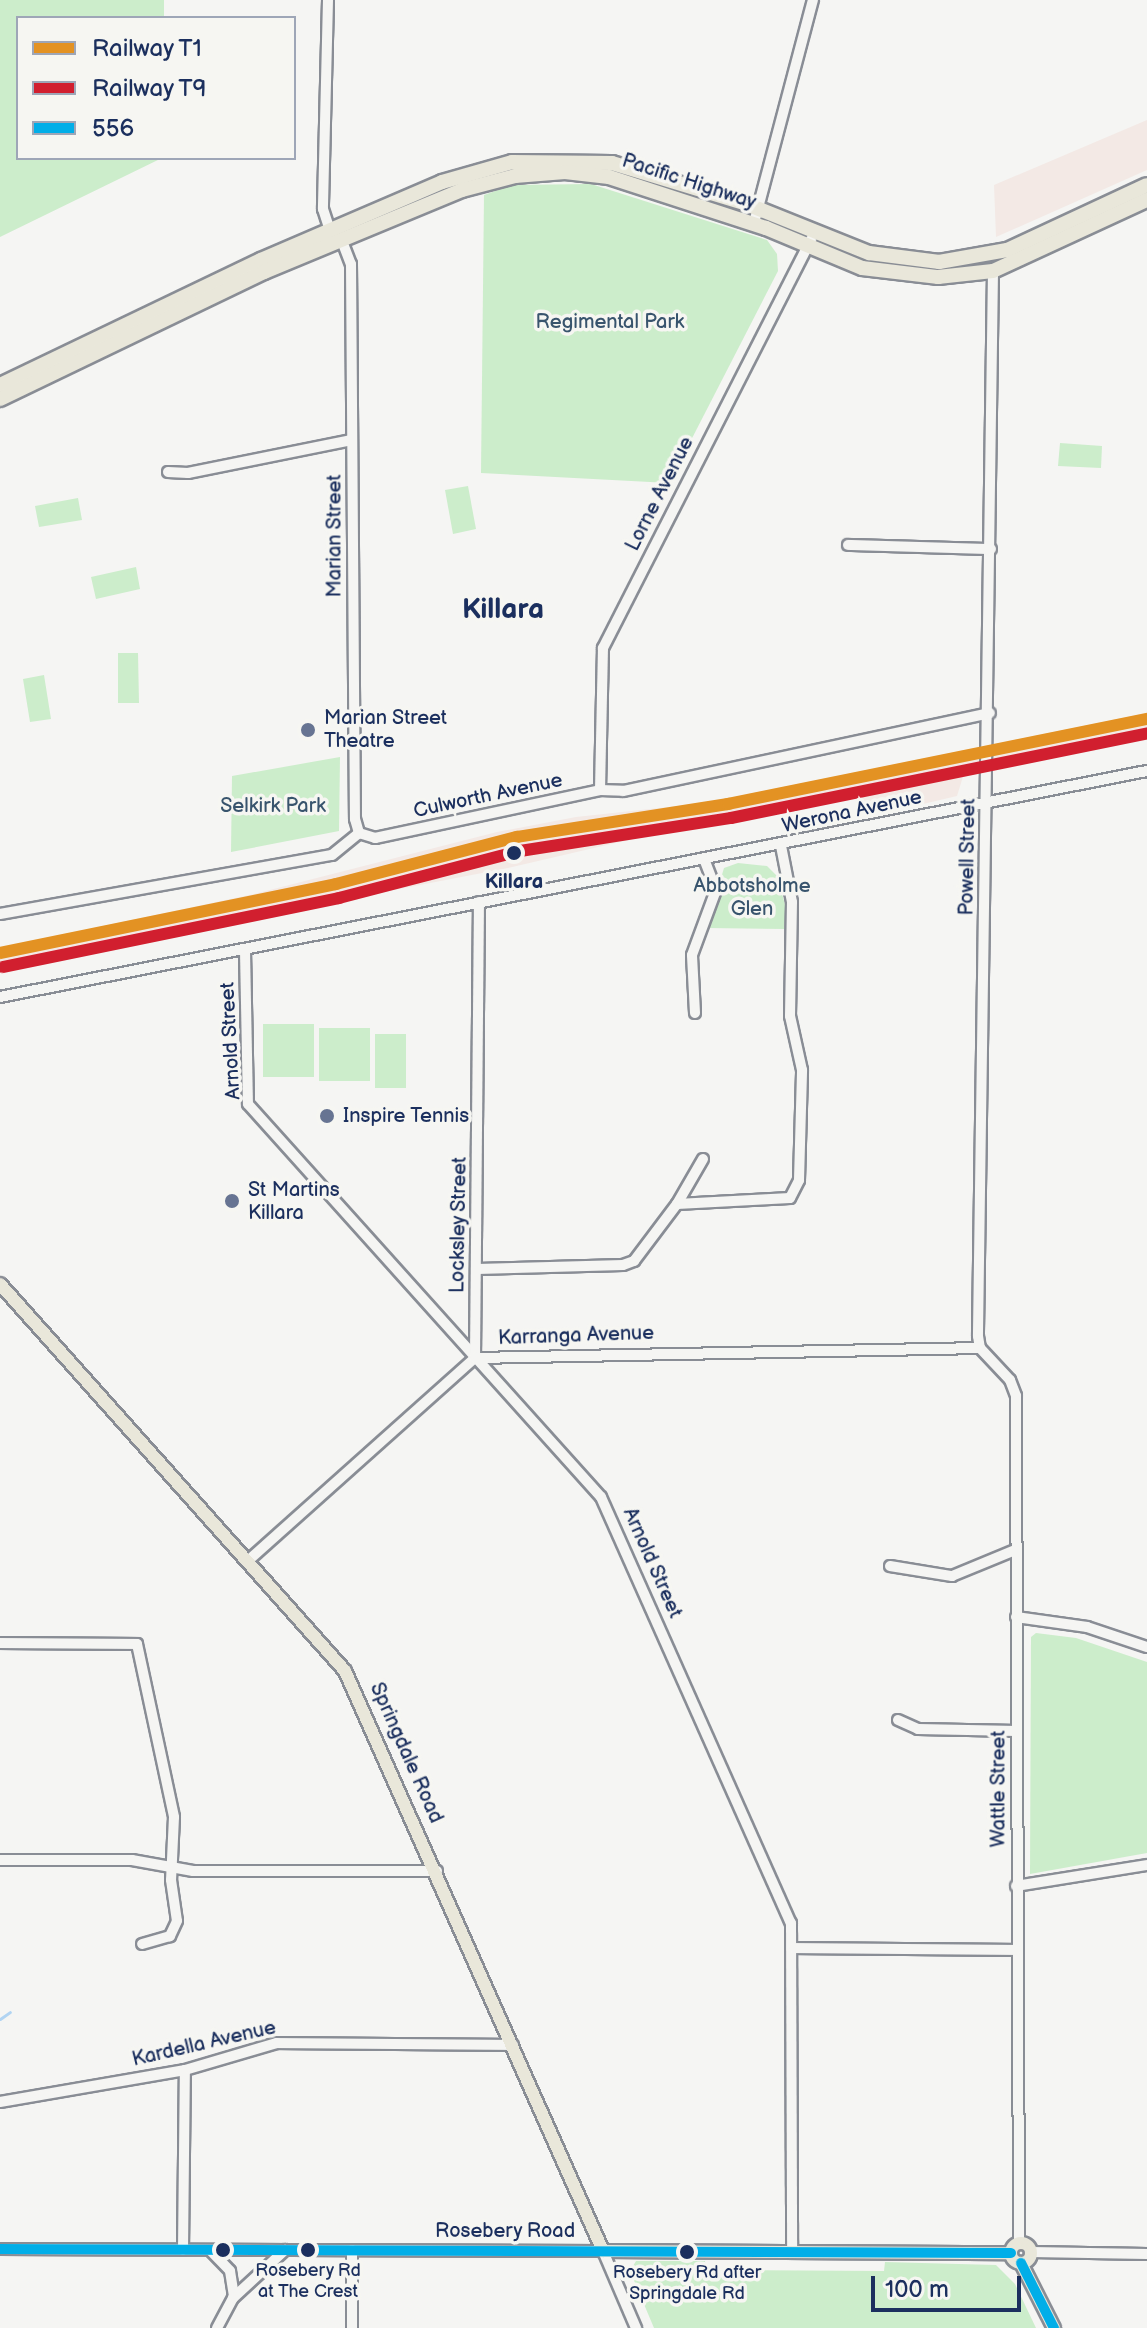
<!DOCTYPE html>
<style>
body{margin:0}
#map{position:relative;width:1147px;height:2328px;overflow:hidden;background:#f5f5f3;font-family:"Balsamiq Sans",sans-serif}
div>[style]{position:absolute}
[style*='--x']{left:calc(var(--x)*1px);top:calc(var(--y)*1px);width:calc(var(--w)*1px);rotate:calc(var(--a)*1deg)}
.built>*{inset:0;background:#f3e9e5}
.green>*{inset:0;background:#ccedcb}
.stream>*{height:3px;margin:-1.5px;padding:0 1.5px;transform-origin:1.5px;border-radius:1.5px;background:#b1d4f2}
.roads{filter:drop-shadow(2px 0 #898d95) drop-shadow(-2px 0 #898d95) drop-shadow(0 2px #898d95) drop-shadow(0 -2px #898d95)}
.minor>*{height:10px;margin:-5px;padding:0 5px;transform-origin:5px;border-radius:5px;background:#f5f5f3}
.major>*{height:12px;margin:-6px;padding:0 6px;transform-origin:6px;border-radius:6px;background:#e9e7da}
.major>.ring{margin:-6px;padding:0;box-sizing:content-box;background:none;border:12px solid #e9e7da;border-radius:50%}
.highway>*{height:14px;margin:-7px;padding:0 7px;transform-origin:7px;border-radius:7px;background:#e9e7da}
.bus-1>*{height:10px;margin:-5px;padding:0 5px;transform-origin:5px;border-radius:5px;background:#01aee8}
.rail-1>*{height:12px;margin:-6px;padding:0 6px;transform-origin:6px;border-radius:6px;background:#e39223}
.rail-2>*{height:12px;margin:-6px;padding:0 6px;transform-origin:6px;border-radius:6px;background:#d11f2f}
.dots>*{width:22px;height:22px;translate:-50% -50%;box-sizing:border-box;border:4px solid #f6f6f2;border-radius:50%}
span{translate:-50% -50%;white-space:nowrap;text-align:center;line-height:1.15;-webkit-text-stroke:7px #f6f6f2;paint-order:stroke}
.bus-label{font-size:18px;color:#1b2f5e}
.street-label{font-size:20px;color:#1b2f5e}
.park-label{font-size:20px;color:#38546d}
.poi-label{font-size:20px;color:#1b2f5e}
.left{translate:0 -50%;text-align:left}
.stop-label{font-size:20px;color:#1b2f5e;font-weight:700}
.district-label{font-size:28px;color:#1b2f5e;font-weight:700}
.legend{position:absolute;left:16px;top:16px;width:280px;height:144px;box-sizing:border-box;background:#f6f6f2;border:2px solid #9ea6b7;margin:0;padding:10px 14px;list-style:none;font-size:24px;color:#1b2f5e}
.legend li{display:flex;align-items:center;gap:16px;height:40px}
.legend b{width:40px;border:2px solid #9ea6b7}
.scale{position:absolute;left:871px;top:2276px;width:150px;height:36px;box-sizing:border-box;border:4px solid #1b2f5e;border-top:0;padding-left:10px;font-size:24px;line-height:28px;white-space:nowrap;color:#1b2f5e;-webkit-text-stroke:6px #f6f6f2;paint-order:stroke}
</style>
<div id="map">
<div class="built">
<i style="clip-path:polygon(1147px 120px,1147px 170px,996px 237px,994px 185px)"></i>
<i style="clip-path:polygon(1147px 713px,1147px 732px,965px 770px,957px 796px,889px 812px,852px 796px,757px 810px,508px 868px,0 966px,0 948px,254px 894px,497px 832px,576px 817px,705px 803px)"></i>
</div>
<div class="green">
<i style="clip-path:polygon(0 0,164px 0,164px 18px,18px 18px,18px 158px,162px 158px,0 237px)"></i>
<i style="clip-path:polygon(591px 184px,767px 240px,777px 254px,778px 271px,669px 483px,481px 473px,484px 195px,512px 185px)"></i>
<i style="clip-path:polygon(1060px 443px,1102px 446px,1101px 468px,1058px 466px)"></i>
<i style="clip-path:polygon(468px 486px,476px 529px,453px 534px,445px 490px)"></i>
<i style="clip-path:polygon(78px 498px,82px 520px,39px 527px,35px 506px)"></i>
<i style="clip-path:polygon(136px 567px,140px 589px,96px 599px,91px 577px)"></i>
<i style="clip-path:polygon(118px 653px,138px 653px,139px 703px,118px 703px)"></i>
<i style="clip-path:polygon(44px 675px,51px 719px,30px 722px,23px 679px)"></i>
<i style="clip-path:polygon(340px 757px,339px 831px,231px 852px,232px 776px)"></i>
<i style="clip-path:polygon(738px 863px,767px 866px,777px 876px,786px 908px,784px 929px,706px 928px,724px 868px)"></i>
<i style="clip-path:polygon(263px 1024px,314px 1024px,314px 1077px,263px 1077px)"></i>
<i style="clip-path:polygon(319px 1028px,370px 1028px,370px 1081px,319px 1081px)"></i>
<i style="clip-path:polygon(375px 1034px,406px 1034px,406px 1088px,375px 1088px)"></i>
<i style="clip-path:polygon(1036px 1633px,1076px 1638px,1147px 1662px,1147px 1853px,1030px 1874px,1031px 1637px)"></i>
<i style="clip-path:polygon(636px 2261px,705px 2261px,706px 2270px,884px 2271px,885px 2262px,996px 2265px,1015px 2284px,1036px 2328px,654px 2328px,630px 2271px)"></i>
</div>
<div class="stream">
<i style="--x:0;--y:2019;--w:12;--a:-35"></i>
</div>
<div class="roads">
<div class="minor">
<i style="--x:328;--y:0;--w:209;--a:91.4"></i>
<i style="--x:323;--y:209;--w:23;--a:72"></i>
<i style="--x:754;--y:223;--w:231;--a:-75.2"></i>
<i style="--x:342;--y:241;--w:25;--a:69"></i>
<i style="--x:351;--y:264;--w:555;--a:89.59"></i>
<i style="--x:355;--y:819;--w:15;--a:74"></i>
<i style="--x:993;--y:271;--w:1065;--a:90.81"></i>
<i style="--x:978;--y:1336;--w:12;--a:81"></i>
<i style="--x:980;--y:1348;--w:44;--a:46.8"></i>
<i style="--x:1010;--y:1380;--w:17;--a:69"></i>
<i style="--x:1016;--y:1396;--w:847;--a:89.8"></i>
<i style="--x:168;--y:472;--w:20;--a:3"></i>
<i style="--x:188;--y:473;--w:167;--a:-11.4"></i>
<i style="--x:848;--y:545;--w:143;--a:1.6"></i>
<i style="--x:600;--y:790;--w:142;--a:-88.8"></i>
<i style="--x:603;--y:648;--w:459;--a:-63"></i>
<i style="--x:359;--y:833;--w:17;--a:17"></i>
<i style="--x:375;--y:838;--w:230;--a:-12"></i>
<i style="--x:600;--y:790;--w:23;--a:2"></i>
<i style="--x:623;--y:791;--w:375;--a:-12"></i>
<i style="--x:0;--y:914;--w:337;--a:-10.1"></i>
<i style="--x:332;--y:855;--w:35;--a:-39"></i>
<i style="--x:245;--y:951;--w:153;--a:88.9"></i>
<i style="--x:248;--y:1104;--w:528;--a:48.07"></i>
<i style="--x:601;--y:1497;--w:466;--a:66"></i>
<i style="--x:791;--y:1923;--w:329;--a:89.8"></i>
<i style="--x:0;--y:997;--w:1169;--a:-11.15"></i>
<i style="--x:695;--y:1013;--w:58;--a:-93"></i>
<i style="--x:692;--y:955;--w:69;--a:-69.7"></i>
<i style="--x:716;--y:890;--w:34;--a:-111"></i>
<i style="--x:677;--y:1204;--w:52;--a:-60"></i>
<i style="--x:477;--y:1269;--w:146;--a:-1.6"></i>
<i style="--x:623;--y:1265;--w:12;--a:-20"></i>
<i style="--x:634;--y:1261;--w:71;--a:-53"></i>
<i style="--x:677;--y:1204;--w:113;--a:-3"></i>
<i style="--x:790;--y:1198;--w:20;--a:-63"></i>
<i style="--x:799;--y:1180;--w:110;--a:-88.4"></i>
<i style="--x:802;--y:1070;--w:55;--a:-102.5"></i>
<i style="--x:790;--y:1016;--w:114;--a:-89"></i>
<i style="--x:792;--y:902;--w:57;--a:-101.1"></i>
<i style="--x:475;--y:1358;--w:456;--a:-89.5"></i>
<i style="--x:250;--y:1559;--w:302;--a:-41.8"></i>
<i style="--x:475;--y:1358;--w:505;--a:-1.13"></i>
<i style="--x:890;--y:1566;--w:63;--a:9.2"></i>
<i style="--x:952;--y:1576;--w:68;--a:-22.4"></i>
<i style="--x:1016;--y:1617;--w:72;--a:8"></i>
<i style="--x:1087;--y:1627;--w:63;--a:18.4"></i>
<i style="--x:0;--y:1643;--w:137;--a:0.4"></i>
<i style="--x:137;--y:1644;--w:177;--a:77.9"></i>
<i style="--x:174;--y:1817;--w:63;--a:92.7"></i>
<i style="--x:171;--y:1880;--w:41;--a:81.7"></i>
<i style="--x:177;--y:1921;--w:17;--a:115"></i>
<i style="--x:170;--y:1936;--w:29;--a:164"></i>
<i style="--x:898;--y:1720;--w:22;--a:24"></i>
<i style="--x:918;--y:1729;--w:99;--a:1.2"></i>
<i style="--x:0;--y:1860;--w:132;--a:0"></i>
<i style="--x:132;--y:1860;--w:62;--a:10.2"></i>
<i style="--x:193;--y:1871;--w:244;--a:0"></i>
<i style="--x:1016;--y:1886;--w:133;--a:-9.1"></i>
<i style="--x:794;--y:1948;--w:222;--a:0.5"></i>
<i style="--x:0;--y:2102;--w:188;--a:-9.8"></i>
<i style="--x:185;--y:2070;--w:96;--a:-16.4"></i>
<i style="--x:277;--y:2043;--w:236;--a:0.5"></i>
<i style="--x:0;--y:2249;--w:603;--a:0.19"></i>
<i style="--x:603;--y:2251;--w:84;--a:66.8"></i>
<i style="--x:183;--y:2250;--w:180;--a:-89.4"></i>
<i style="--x:210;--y:2250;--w:29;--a:46"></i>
<i style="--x:230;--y:2271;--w:25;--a:81"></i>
<i style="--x:1031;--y:2252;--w:116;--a:1"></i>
<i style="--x:217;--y:2328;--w:34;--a:-62"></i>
<i style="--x:233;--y:2298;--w:71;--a:-42.7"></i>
<i style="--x:352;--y:2328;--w:78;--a:-90"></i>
</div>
<div class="major">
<i style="--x:0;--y:1284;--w:518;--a:48.28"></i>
<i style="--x:345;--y:1671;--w:635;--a:66.02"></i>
<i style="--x:603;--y:2251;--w:408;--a:0.3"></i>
<i class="ring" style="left:1011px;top:2243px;width:8px;height:8px"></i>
<i style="--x:1021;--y:2263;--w:73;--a:63.1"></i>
</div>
<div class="highway">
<i style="--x:0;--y:385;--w:289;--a:-25.6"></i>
<i style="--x:261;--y:260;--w:197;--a:-23.3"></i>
<i style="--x:442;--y:182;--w:73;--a:-15.9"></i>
<i style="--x:512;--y:162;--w:100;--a:0.6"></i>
<i style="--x:612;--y:163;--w:138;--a:16.9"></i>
<i style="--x:744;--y:203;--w:135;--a:21.8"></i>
<i style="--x:869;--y:253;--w:71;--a:7.3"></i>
<i style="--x:939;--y:262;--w:69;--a:-10"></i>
<i style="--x:1007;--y:250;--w:154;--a:-24.9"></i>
<i style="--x:0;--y:399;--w:293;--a:-25.7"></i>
<i style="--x:264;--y:272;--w:214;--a:-22.5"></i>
<i style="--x:462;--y:190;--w:55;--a:-14.8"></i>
<i style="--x:515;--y:176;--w:50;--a:-4.6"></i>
<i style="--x:565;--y:172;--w:44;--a:6.5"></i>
<i style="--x:609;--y:177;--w:165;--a:18"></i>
<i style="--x:766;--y:228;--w:104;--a:22.6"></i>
<i style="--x:862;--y:268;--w:77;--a:6.8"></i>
<i style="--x:938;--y:277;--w:55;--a:-6.2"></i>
<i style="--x:993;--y:271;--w:170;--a:-24.8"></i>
</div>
</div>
<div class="bus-1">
<i style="--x:0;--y:2249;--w:1011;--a:0.23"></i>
<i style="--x:1021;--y:2263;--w:73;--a:63.1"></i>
</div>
<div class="rail-1">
<i style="--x:0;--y:953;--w:343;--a:-11.6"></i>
<i style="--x:336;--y:884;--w:187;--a:-14.6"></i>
<i style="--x:517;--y:837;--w:214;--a:-8.9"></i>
<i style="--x:728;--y:804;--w:428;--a:-11.5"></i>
</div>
<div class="rail-2">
<i style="--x:3;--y:967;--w:343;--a:-11.6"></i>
<i style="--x:339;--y:898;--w:187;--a:-14.6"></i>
<i style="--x:520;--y:851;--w:214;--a:-8.9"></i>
<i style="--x:731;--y:818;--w:425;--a:-11.5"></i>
</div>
<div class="dots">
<i style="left:308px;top:730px;background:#677492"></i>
<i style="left:514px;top:853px;background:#1b2f5e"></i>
<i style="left:327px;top:1116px;background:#677492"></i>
<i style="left:232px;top:1201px;background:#677492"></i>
<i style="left:223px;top:2250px;background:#1b2f5e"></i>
<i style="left:308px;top:2250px;background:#1b2f5e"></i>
<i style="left:687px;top:2252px;background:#1b2f5e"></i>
</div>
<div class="bus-label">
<span style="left:308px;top:2282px">Rosebery Rd<br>at The Crest</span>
<span style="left:687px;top:2284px">Rosebery Rd after<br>Springdale Rd</span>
</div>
<div class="street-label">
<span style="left:689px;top:182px;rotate:18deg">Pacific Highway</span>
<span style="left:660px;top:494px;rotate:-63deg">Lorne Avenue</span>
<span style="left:335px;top:536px;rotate:-90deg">Marian Street</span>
<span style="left:488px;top:796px;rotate:-12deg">Culworth Avenue</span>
<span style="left:852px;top:812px;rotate:-12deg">Werona Avenue</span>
<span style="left:968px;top:857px;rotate:-89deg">Powell Street</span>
<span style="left:231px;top:1041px;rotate:-93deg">Arnold Street</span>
<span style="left:459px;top:1225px;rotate:-89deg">Locksley Street</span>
<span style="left:576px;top:1336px;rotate:-2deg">Karranga Avenue</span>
<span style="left:652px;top:1563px;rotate:66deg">Arnold Street</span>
<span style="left:406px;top:1753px;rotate:66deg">Springdale Road</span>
<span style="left:999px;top:1789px;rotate:-90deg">Wattle Street</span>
<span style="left:204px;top:2044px;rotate:-13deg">Kardella Avenue</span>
<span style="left:505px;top:2231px">Rosebery Road</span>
</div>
<div class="park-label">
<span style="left:610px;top:322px">Regimental Park</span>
<span style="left:273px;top:806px">Selkirk Park</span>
<span style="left:752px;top:898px">Abbotsholme<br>Glen</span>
</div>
<div class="poi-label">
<span class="left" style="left:324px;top:730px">Marian Street<br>Theatre</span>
<span class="left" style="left:343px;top:1116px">Inspire Tennis</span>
<span class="left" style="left:248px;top:1202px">St Martins<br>Killara</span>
</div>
<div class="stop-label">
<span style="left:514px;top:882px">Killara</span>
</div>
<div class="district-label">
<span style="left:503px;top:610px">Killara</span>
</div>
<ul class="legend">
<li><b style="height:10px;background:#e39223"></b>Railway T1</li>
<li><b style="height:10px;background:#d11f2f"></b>Railway T9</li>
<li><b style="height:10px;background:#01aee8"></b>556</li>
</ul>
<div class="scale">100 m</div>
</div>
